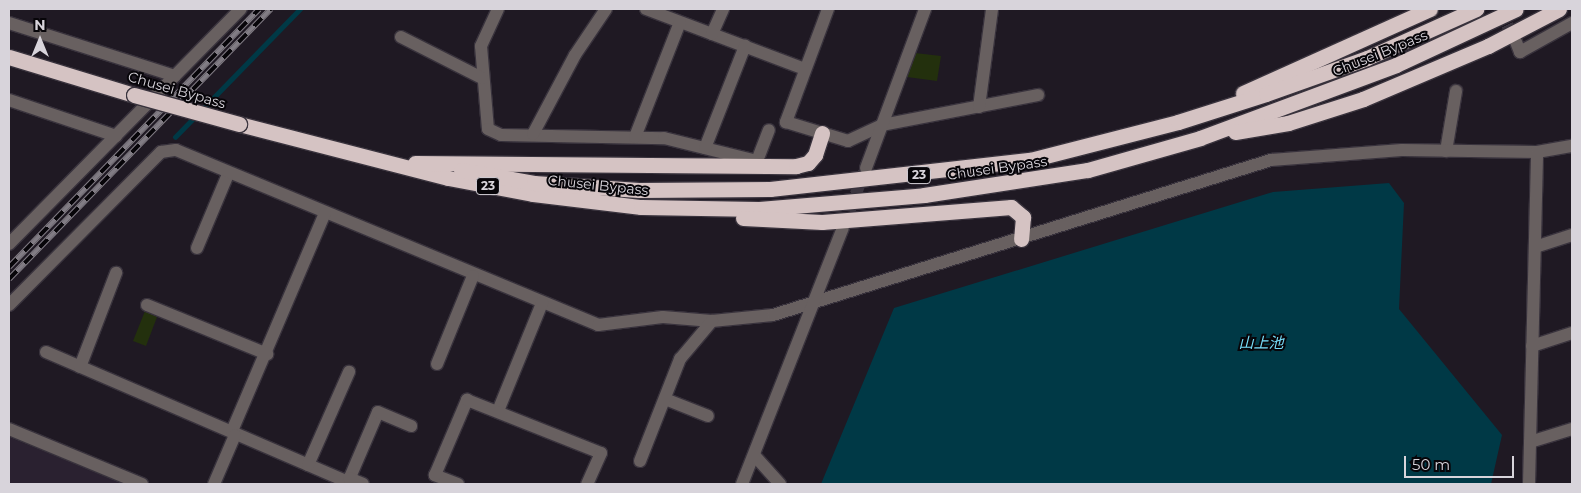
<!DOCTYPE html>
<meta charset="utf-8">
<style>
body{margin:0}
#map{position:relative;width:1581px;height:493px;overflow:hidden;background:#1f1923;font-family:Montserrat,"Noto Sans JP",sans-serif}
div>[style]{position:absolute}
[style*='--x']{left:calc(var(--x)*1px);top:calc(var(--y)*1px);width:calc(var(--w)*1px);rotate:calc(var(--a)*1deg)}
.built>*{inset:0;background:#2a2130}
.green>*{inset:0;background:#23300d}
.water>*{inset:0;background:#003946}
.stream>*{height:4.5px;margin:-2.25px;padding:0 2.25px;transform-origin:2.25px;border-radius:2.25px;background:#003946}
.minor-tunnel>*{height:12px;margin-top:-6px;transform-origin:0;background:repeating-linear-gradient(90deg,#3b353f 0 12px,transparent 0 18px)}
.roads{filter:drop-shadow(1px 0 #39333d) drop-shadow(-1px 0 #39333d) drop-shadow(0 1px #39333d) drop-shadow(0 -1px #39333d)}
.minor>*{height:12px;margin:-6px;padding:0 6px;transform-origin:6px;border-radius:6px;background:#686060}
.highway>*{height:15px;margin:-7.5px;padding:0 7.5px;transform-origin:7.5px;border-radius:7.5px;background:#d5c3c3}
.rail>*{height:5.5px;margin-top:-2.75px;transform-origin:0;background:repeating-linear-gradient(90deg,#070509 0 11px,#817c84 0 22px);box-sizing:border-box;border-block:1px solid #817c84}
.bridges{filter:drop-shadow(1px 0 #39333d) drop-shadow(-1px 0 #39333d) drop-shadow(0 1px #39333d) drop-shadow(0 -1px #39333d)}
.highway-bridge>*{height:15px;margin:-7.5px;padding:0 7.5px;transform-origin:7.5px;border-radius:7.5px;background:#d5c3c3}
span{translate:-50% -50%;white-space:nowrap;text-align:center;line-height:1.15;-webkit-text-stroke:4px #070509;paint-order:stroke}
.shield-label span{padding:1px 4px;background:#070509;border:1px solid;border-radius:4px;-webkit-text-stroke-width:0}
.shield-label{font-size:12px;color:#d8d4db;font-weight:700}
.street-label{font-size:14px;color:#d8d4db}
.water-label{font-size:15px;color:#77ddf9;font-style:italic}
.frame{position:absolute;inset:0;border:10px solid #d8d4db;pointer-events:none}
.north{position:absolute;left:15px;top:15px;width:50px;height:50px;-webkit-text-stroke:4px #070509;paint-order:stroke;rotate:0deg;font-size:14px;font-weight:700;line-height:20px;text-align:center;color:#d8d4db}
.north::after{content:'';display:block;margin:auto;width:18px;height:22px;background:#d8d4db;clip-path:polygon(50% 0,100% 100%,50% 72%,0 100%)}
.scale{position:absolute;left:1404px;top:456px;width:110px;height:22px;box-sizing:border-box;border:2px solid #d8d4db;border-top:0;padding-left:6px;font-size:15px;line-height:18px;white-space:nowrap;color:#d8d4db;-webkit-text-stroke:4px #070509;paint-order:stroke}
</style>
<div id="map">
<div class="built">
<i style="clip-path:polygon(9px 437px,125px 484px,9px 484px)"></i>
</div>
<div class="green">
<i style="clip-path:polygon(915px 53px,941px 56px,937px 81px,907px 77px)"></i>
<i style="clip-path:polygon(145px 311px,157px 317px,146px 346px,133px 341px)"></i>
</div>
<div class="water">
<i style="clip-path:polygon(1389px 183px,1404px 203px,1399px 309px,1502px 435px,1491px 484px,821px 484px,894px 308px,1273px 192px)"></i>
</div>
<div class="stream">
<i style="--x:175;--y:137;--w:179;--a:-45.7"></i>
</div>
<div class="minor-tunnel">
<i style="--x:1499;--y:9;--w:37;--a:63"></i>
<i style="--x:843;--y:228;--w:60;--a:-69.4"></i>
</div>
<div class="roads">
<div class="minor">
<i style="--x:498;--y:9;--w:41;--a:114.7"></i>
<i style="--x:481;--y:46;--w:83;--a:85.2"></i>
<i style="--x:488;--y:129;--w:14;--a:25"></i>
<i style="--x:501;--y:135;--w:163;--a:1.1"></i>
<i style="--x:664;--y:138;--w:96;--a:13.9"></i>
<i style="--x:757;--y:161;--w:33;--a:-69"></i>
<i style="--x:646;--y:9;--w:170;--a:20.7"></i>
<i style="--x:828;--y:9;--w:121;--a:110.4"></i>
<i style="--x:786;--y:122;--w:65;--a:17"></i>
<i style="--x:848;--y:141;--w:38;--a:-25"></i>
<i style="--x:882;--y:125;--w:159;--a:-10.9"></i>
<i style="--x:9;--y:23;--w:174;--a:17.7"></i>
<i style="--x:712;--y:34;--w:27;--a:-66"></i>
<i style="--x:401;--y:37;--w:91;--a:26.8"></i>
<i style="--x:1516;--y:42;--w:11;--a:68"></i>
<i style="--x:1520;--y:52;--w:60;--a:-29.1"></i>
<i style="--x:9;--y:100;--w:113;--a:18.6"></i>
<i style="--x:979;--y:107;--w:99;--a:-82.4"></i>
<i style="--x:533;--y:134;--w:89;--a:-62"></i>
<i style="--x:575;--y:55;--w:55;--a:-56"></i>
<i style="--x:635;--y:137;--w:123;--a:-68.6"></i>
<i style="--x:705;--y:148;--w:110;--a:-68.6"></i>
<i style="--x:1446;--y:151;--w:61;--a:-80.5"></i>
<i style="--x:866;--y:168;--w:170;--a:-69.6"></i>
<i style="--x:9;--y:244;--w:330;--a:-45.4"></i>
<i style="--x:1535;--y:247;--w:39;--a:-18"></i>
<i style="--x:197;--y:248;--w:82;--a:-67.2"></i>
<i style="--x:9;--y:305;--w:216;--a:-45.2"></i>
<i style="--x:161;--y:152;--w:15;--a:-8"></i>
<i style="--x:176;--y:150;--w:457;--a:22.5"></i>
<i style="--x:598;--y:325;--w:65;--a:-7"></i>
<i style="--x:663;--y:317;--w:49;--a:4.7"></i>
<i style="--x:712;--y:321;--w:61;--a:-5.6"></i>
<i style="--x:773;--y:315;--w:522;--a:-17.29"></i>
<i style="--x:1271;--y:160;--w:131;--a:-4.4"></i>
<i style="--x:1402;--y:150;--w:135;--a:0.8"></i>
<i style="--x:1537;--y:152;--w:36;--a:-10"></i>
<i style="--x:147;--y:305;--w:130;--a:22.2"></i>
<i style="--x:1532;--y:346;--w:42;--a:-18"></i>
<i style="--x:46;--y:352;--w:329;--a:23.3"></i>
<i style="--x:348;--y:482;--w:76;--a:-66.8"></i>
<i style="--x:378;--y:412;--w:36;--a:23"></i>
<i style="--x:437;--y:364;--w:95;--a:-67.8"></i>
<i style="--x:80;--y:367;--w:101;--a:-69"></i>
<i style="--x:665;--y:399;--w:46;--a:21.6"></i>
<i style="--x:498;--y:411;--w:117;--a:-67.8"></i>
<i style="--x:9;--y:429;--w:144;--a:22.5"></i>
<i style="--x:232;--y:431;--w:237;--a:-66.9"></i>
<i style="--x:1530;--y:442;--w:44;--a:-17.2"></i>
<i style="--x:754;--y:455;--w:39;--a:48"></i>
<i style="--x:640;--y:461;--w:110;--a:-68.6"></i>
<i style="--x:680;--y:359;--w:50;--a:-49.9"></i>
<i style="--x:308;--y:465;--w:102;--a:-66.2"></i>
<i style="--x:349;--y:478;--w:15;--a:23"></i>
<i style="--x:214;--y:484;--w:53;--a:-66.8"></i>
<i style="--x:458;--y:484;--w:25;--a:-159"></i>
<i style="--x:435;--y:475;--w:82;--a:-66.9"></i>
<i style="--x:467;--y:400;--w:144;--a:21.6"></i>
<i style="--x:601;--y:453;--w:34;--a:114"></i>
<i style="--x:742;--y:484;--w:275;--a:-68.5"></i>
<i style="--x:1529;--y:484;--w:332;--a:-88.6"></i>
</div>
<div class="highway">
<i style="--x:9;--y:57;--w:131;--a:16.9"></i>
<i style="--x:1243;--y:93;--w:205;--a:-24.2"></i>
<i style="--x:239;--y:124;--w:216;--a:14.5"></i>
<i style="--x:448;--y:178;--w:86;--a:10.7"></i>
<i style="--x:533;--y:194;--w:109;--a:6.9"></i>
<i style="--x:641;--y:207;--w:118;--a:1"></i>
<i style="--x:759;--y:209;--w:166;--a:-4.8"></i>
<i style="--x:924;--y:195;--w:166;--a:-8.7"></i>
<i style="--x:1088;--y:170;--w:116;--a:-15.9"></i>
<i style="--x:1200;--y:138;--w:209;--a:-20.4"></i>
<i style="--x:1396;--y:65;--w:132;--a:-25"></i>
<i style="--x:1235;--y:132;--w:54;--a:-9.6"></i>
<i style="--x:1288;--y:123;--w:79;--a:-17.7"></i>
<i style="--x:1363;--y:99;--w:136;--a:-23"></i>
<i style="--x:1488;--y:46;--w:80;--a:-27.5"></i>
<i style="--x:415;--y:163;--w:381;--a:0.5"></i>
<i style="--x:796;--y:166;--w:12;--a:-14"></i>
<i style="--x:808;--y:163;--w:11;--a:-49"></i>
<i style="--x:815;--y:155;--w:23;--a:-72"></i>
<i style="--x:461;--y:170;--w:74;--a:10.1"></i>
<i style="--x:534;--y:183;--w:105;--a:3.8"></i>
<i style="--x:639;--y:190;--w:131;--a:-0.4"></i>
<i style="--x:770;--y:189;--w:262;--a:-6.4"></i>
<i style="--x:1030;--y:160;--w:153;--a:-14.4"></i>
<i style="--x:1178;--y:122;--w:92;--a:-17.7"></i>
<i style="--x:1266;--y:94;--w:107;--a:-19.6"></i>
<i style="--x:1367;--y:58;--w:120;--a:-24.2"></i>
<i style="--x:743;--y:218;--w:79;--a:2.9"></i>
<i style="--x:822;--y:222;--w:190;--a:-4.5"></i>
<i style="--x:1011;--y:207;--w:16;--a:40"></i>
<i style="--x:1023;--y:217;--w:22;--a:95"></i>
</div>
</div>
<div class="rail">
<i style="--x:9;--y:267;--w:359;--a:-45.9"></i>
<i style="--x:9;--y:279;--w:376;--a:-45.9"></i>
</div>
<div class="bridges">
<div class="highway-bridge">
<i style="--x:134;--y:95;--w:109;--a:15.4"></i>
</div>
</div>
<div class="shield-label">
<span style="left:919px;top:175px">23</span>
<span style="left:488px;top:186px">23</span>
</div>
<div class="street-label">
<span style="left:1380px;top:53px;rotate:-22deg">Chusei Bypass</span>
<span style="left:177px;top:90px;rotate:16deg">Chusei Bypass</span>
<span style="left:997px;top:168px;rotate:-8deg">Chusei Bypass</span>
<span style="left:598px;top:185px;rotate:6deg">Chusei Bypass</span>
</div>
<div class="water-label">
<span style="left:1261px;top:343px">山上池</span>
</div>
<div class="frame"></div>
<div class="north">N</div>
<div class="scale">50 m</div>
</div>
